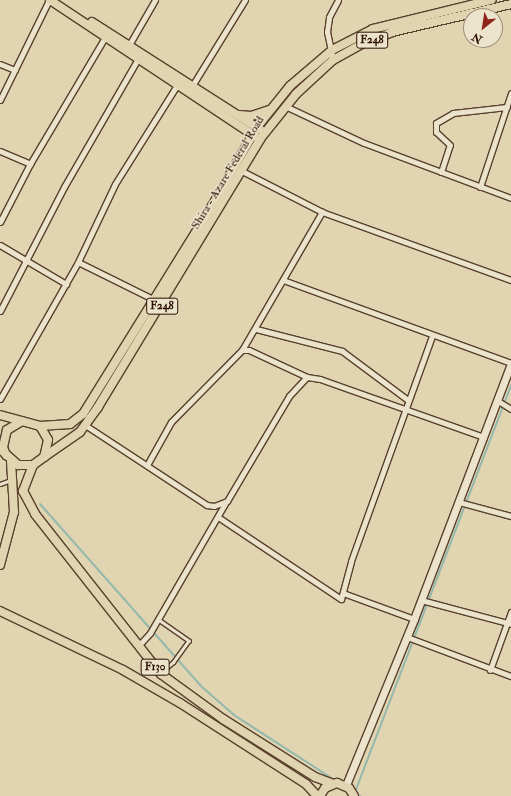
<!DOCTYPE html>
<style>
body{margin:0}
#map{position:relative;width:511px;height:796px;overflow:hidden;background:#e1d4b1;font-family:"IM FELL Double Pica",serif}
div>[style]{position:absolute}
[style*='--x']{left:calc(var(--x)*1px);top:calc(var(--y)*1px);width:calc(var(--w)*1px);rotate:calc(var(--a)*1deg)}
.stream>*{height:2px;margin:-1px;padding:0 1px;transform-origin:1px;border-radius:1px;background:#94b8ac}
.roads{filter:drop-shadow(1px 0 #58402c) drop-shadow(-1px 0 #58402c) drop-shadow(0 1px #58402c) drop-shadow(0 -1px #58402c)}
.lane>*{height:2.5px;margin:-1.25px;padding:0 1.25px;transform-origin:1.25px;border-radius:1.25px;background:#ece3cc}
.street>*{height:5px;margin:-2.5px;padding:0 2.5px;transform-origin:2.5px;border-radius:2.5px;background:#ece3cc}
.secondary>*{height:7px;margin:-3.5px;padding:0 3.5px;transform-origin:3.5px;border-radius:3.5px;background:#ece3cc}
.primary>*{height:8px;margin:-4px;padding:0 4px;transform-origin:4px;border-radius:4px;background:#e1d4b1}
span{translate:-50% -50%;white-space:nowrap;text-align:center;line-height:1.15;-webkit-text-stroke:3px #ece3cc;paint-order:stroke}
.shield-label span{padding:1px 3px;background:#ece3cc;border:1px solid;border-radius:3px;-webkit-text-stroke-width:0}
.shield-label{font-size:11px;color:#2a0e00;font-weight:700}
.street-label{font-size:12px;color:#2a0e00}
.north{position:absolute;left:463px;top:8px;width:40px;height:40px;box-sizing:border-box;background:#ece3cc;border:1px solid #9e8e7a;border-radius:50%;rotate:210deg;font-size:11px;font-weight:700;line-height:16px;text-align:center;color:#2a0e00}
.north::after{content:'';display:block;margin:auto;width:14px;height:18px;background:#8f2418;clip-path:polygon(50% 0,100% 100%,50% 72%,0 100%)}
</style>
<div id="map">
<div class="stream">
<i style="--x:40;--y:504;--w:244;--a:48.5"></i>
<i style="--x:202;--y:687;--w:43;--a:41.2"></i>
<i style="--x:234;--y:715;--w:121;--a:32.9"></i>
<i style="--x:355;--y:792;--w:436;--a:-69"></i>
<i style="--x:355;--y:793;--w:6;--a:31"></i>
</div>
<div class="roads">
<div class="lane">
<i style="--x:0;--y:484;--w:12;--a:-20"></i>
<i style="--x:158;--y:619;--w:38;--a:35"></i>
<i style="--x:189;--y:641;--w:26;--a:126"></i>
<i style="--x:174;--y:662;--w:17;--a:140"></i>
</div>
<div class="street">
<i style="--x:129;--y:45;--w:52;--a:-60"></i>
<i style="--x:333;--y:60;--w:29;--a:-102"></i>
<i style="--x:327;--y:32;--w:15;--a:-82"></i>
<i style="--x:329;--y:17;--w:19;--a:-62"></i>
<i style="--x:0;--y:64;--w:16;--a:22"></i>
<i style="--x:192;--y:86;--w:101;--a:-58.4"></i>
<i style="--x:0;--y:100;--w:111;--a:-63.9"></i>
<i style="--x:285;--y:106;--w:87;--a:25.1"></i>
<i style="--x:364;--y:143;--w:157;--a:20.5"></i>
<i style="--x:0;--y:151;--w:33;--a:23"></i>
<i style="--x:242;--y:171;--w:90;--a:27.1"></i>
<i style="--x:322;--y:212;--w:201;--a:19.8"></i>
<i style="--x:441;--y:172;--w:28;--a:-72"></i>
<i style="--x:450;--y:145;--w:19;--a:-137"></i>
<i style="--x:436;--y:132;--w:9;--a:-90"></i>
<i style="--x:436;--y:123;--w:20;--a:-30"></i>
<i style="--x:453;--y:113;--w:54;--a:-6.3"></i>
<i style="--x:480;--y:187;--w:99;--a:-71.7"></i>
<i style="--x:0;--y:222;--w:65;--a:-62.7"></i>
<i style="--x:30;--y:164;--w:147;--a:-59.4"></i>
<i style="--x:0;--y:245;--w:77;--a:30.6"></i>
<i style="--x:78;--y:262;--w:86;--a:-64.6"></i>
<i style="--x:115;--y:184;--w:117;--a:-57.9"></i>
<i style="--x:283;--y:280;--w:243;--a:20"></i>
<i style="--x:0;--y:311;--w:140;--a:-62.7"></i>
<i style="--x:64;--y:187;--w:148;--a:-60"></i>
<i style="--x:256;--y:329;--w:89;--a:14.3"></i>
<i style="--x:342;--y:351;--w:82;--a:36.6"></i>
<i style="--x:242;--y:350;--w:160;--a:-59.9"></i>
<i style="--x:0;--y:399;--w:158;--a:-60.3"></i>
<i style="--x:78;--y:262;--w:84;--a:26.3"></i>
<i style="--x:498;--y:401;--w:15;--a:32"></i>
<i style="--x:85;--y:425;--w:146;--a:33.3"></i>
<i style="--x:207;--y:505;--w:7;--a:8"></i>
<i style="--x:214;--y:506;--w:14;--a:-21"></i>
<i style="--x:227;--y:501;--w:122;--a:-59.4"></i>
<i style="--x:289;--y:396;--w:26;--a:-47"></i>
<i style="--x:307;--y:377;--w:13;--a:9"></i>
<i style="--x:320;--y:379;--w:174;--a:19.5"></i>
<i style="--x:147;--y:465;--w:49;--a:-60.8"></i>
<i style="--x:171;--y:422;--w:101;--a:-45.4"></i>
<i style="--x:242;--y:350;--w:7;--a:0"></i>
<i style="--x:249;--y:350;--w:64;--a:25"></i>
<i style="--x:459;--y:502;--w:54;--a:15.1"></i>
<i style="--x:218;--y:517;--w:148;--a:33.7"></i>
<i style="--x:341;--y:599;--w:39;--a:-75"></i>
<i style="--x:351;--y:561;--w:239;--a:-70.2"></i>
<i style="--x:343;--y:593;--w:76;--a:20.1"></i>
<i style="--x:421;--y:600;--w:93;--a:14.9"></i>
<i style="--x:407;--y:637;--w:111;--a:20.6"></i>
<i style="--x:138;--y:646;--w:18;--a:-47"></i>
<i style="--x:150;--y:633;--w:151;--a:-59.9"></i>
<i style="--x:490;--y:670;--w:62;--a:-70.1"></i>
</div>
<div class="secondary">
<i style="--x:346;--y:785;--w:179;--a:-67.7"></i>
<i style="--x:414;--y:619;--w:273;--a:-69.2"></i>
</div>
<div class="primary">
<i style="--x:50;--y:0;--w:247;--a:33.6"></i>
<i style="--x:92;--y:22;--w:201;--a:32.6"></i>
<i style="--x:239;--y:115;--w:12;--a:5"></i>
<i style="--x:251;--y:116;--w:19;--a:-18"></i>
<i style="--x:0;--y:415;--w:41;--a:15.4"></i>
<i style="--x:40;--y:426;--w:16;--a:60"></i>
<i style="--x:48;--y:440;--w:17;--a:103"></i>
<i style="--x:44;--y:457;--w:14;--a:144"></i>
<i style="--x:33;--y:465;--w:15;--a:180"></i>
<i style="--x:18;--y:465;--w:24;--a:-138"></i>
<i style="--x:40;--y:426;--w:30;--a:-4"></i>
<i style="--x:70;--y:424;--w:16;--a:-38"></i>
<i style="--x:83;--y:414;--w:245;--a:-58.2"></i>
<i style="--x:212;--y:206;--w:91;--a:-60.3"></i>
<i style="--x:257;--y:127;--w:53;--a:-51.2"></i>
<i style="--x:290;--y:86;--w:55;--a:-40.6"></i>
<i style="--x:332;--y:50;--w:46;--a:-27.1"></i>
<i style="--x:373;--y:29;--w:122;--a:-13.8"></i>
<i style="--x:6;--y:455;--w:9;--a:-111"></i>
<i style="--x:3;--y:447;--w:17;--a:-77"></i>
<i style="--x:7;--y:430;--w:17;--a:-31"></i>
<i style="--x:44;--y:457;--w:44;--a:-34.8"></i>
<i style="--x:80;--y:432;--w:31;--a:-54"></i>
<i style="--x:98;--y:407;--w:313;--a:-58.8"></i>
<i style="--x:260;--y:139;--w:58;--a:-51.3"></i>
<i style="--x:296;--y:94;--w:50;--a:-42.6"></i>
<i style="--x:333;--y:60;--w:35;--a:-29"></i>
<i style="--x:364;--y:43;--w:30;--a:-21"></i>
<i style="--x:392;--y:32;--w:122;--a:-13.2"></i>
<i style="--x:33;--y:465;--w:28;--a:111"></i>
<i style="--x:23;--y:491;--w:26;--a:62"></i>
<i style="--x:35;--y:514;--w:204;--a:51.8"></i>
<i style="--x:161;--y:674;--w:77;--a:36"></i>
<i style="--x:223;--y:719;--w:109;--a:32.2"></i>
<i style="--x:315;--y:777;--w:19;--a:21"></i>
<i style="--x:0;--y:565;--w:55;--a:-75.2"></i>
<i style="--x:14;--y:512;--w:51;--a:-93.4"></i>
<i style="--x:0;--y:611;--w:136;--a:25.6"></i>
<i style="--x:123;--y:670;--w:66;--a:30.1"></i>
<i style="--x:180;--y:703;--w:150;--a:32.7"></i>
<i style="--x:306;--y:784;--w:16;--a:47"></i>
<i style="--x:320;--y:796;--w:9;--a:-58"></i>
<i style="--x:325;--y:788;--w:13;--a:-23"></i>
<i style="--x:337;--y:783;--w:13;--a:23"></i>
<i style="--x:349;--y:788;--w:9;--a:58"></i>
</div>
</div>
<div class="shield-label">
<span style="left:372px;top:40px">F248</span>
<span style="left:162px;top:306px">F248</span>
<span style="left:155px;top:667px">F130</span>
</div>
<div class="street-label">
<span style="left:228px;top:173px;rotate:-59deg">Shira - Azare Federal Road</span>
</div>
<div class="north">N</div>
</div>
